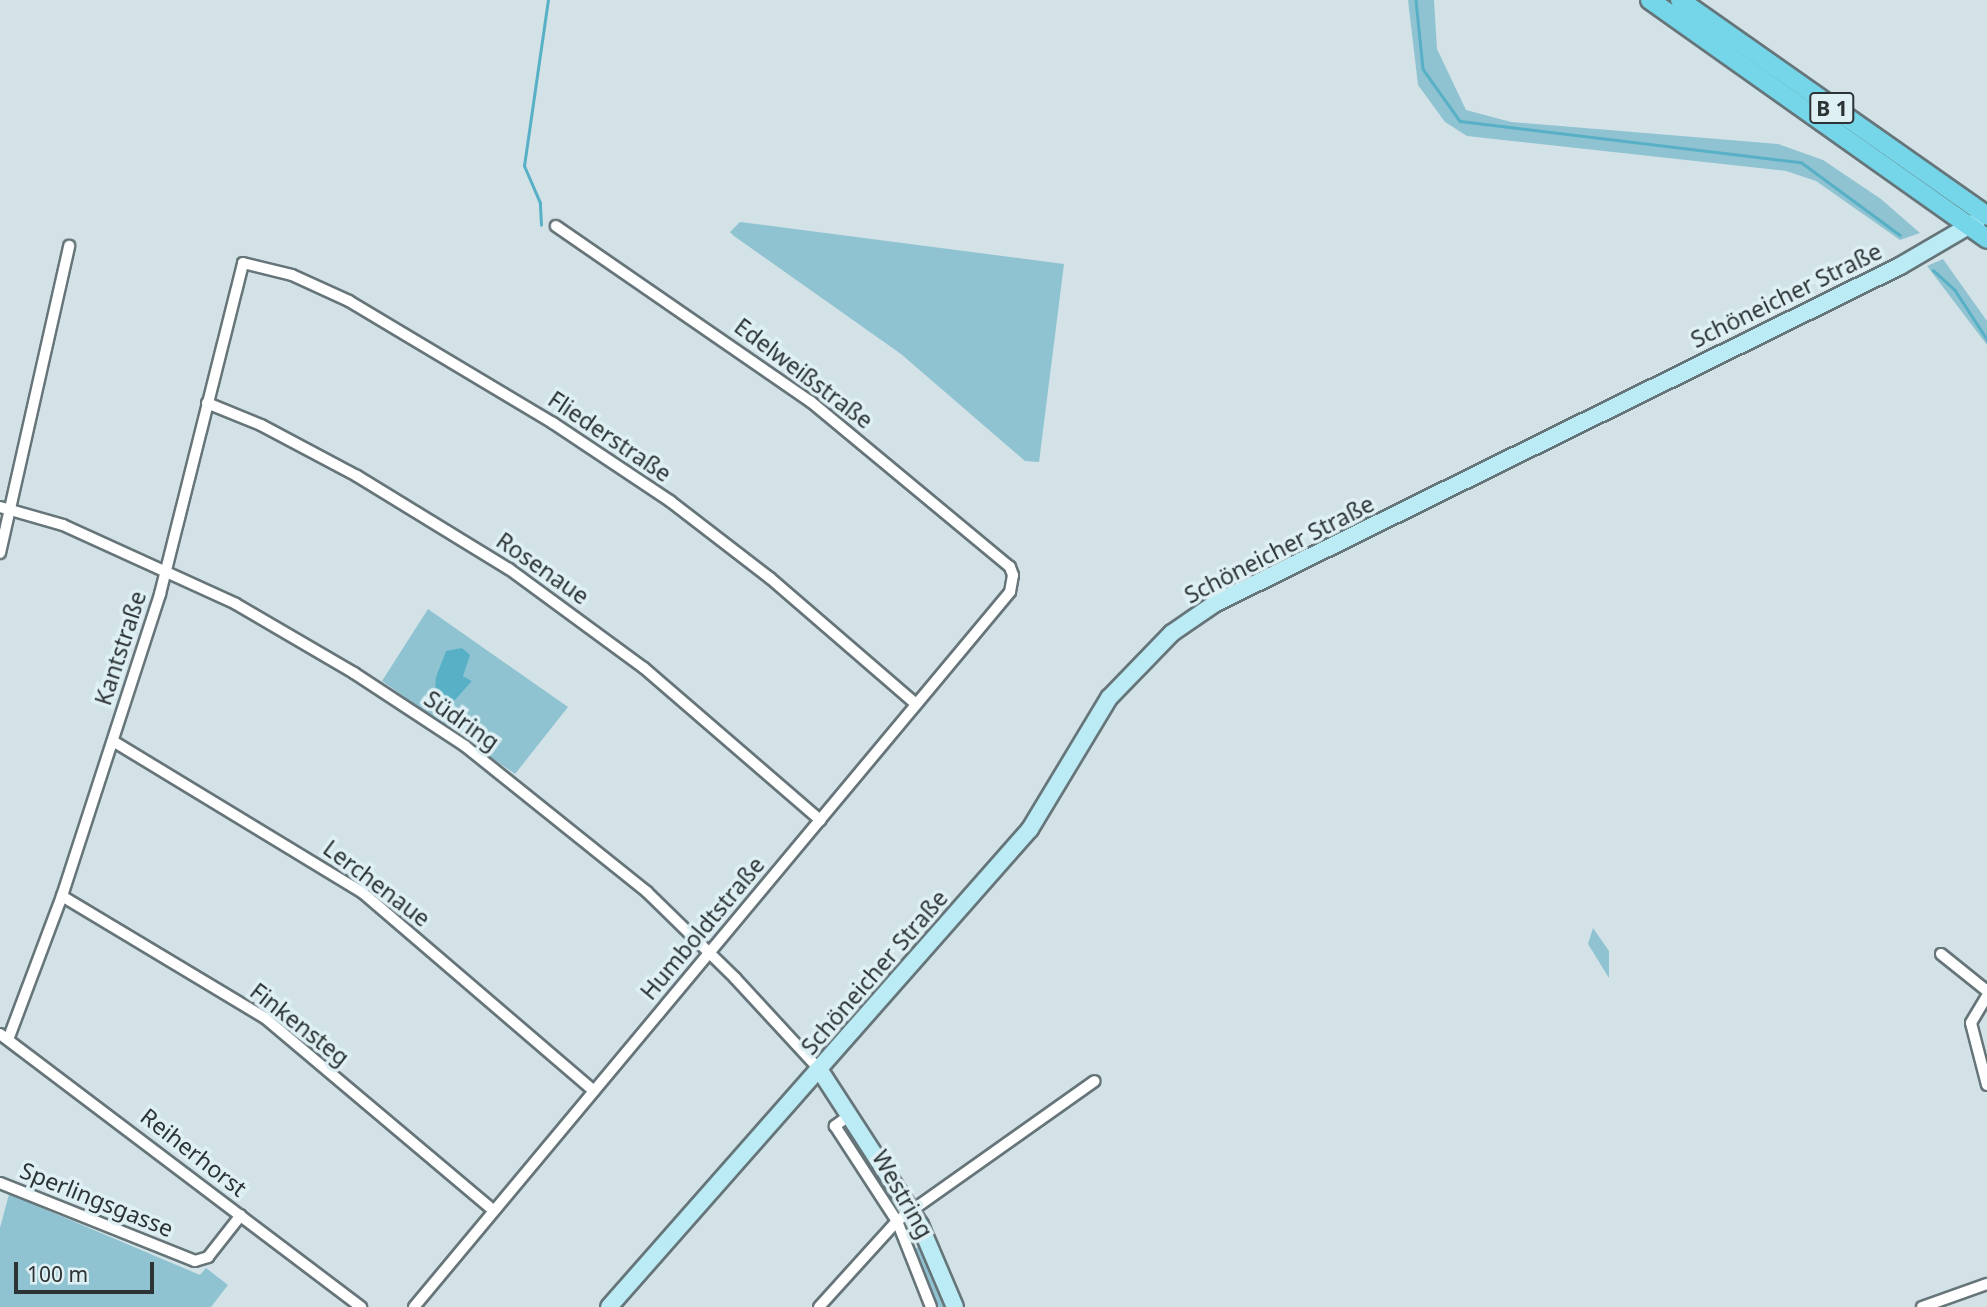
<!DOCTYPE html>
<meta charset="utf-8">
<style>
body{margin:0}
#map{position:relative;width:1987px;height:1307px;overflow:hidden;background:#d2e2e7;font-family:"Noto Sans",sans-serif}
div>[style]{position:absolute}
[style*='--x']{left:calc(var(--x)*1px);top:calc(var(--y)*1px);width:calc(var(--w)*1px);rotate:calc(var(--a)*1deg)}
.green>*{inset:0;background:#8fc3d1}
.water>*{inset:0;background:#57b0c6}
.stream>*{height:2.5px;margin:-1.25px;padding:0 1.25px;transform-origin:1.25px;border-radius:1.25px;background:#57b0c6}
.roads{filter:drop-shadow(2px 0 #667579) drop-shadow(-2px 0 #667579) drop-shadow(0 2px #667579) drop-shadow(0 -2px #667579)}
.street>*{height:10px;margin:-5px;padding:0 5px;transform-origin:5px;border-radius:5px;background:#fff}
.secondary>*{height:16px;margin:-8px;padding:0 8px;transform-origin:8px;border-radius:8px;background:#bbebf4}
.primary>*{height:18px;margin:-9px;padding:0 9px;transform-origin:9px;border-radius:9px;background:#76d6e9}
span{translate:-50% -50%;white-space:nowrap;text-align:center;line-height:1.15;-webkit-text-stroke:7px #dff0f4;paint-order:stroke}
.shield-label span{padding:2px 5px;background:#dff0f4;border:2px solid;border-radius:5px;-webkit-text-stroke-width:0}
.shield-label{font-size:21px;color:#2c3335;font-weight:700}
.street-label{font-size:23px;color:#2c3335}
.scale{position:absolute;left:14px;top:1262px;width:140px;height:32px;box-sizing:border-box;border:4px solid #2c3335;border-top:0;padding-left:9px;font-size:21px;line-height:24px;white-space:nowrap;color:#2c3335;-webkit-text-stroke:5px #dff0f4;paint-order:stroke}
</style>
<div id="map">
<div class="green">
<i style="clip-path:polygon(1408px 0,1434px 0,1437px 49px,1466px 110px,1511px 122px,1778px 144px,1823px 160px,1881px 199px,1920px 233px,1900px 240px,1816px 181px,1786px 171px,1467px 136px,1445px 122px,1418px 85px)"></i>
<i style="clip-path:polygon(740px 222px,1064px 264px,1039px 462px,1025px 461px,901px 354px,734px 236px,730px 232px)"></i>
<i style="clip-path:polygon(1943px 259px,1987px 321px,1987px 345px,1927px 266px)"></i>
<i style="clip-path:polygon(evenodd,428px 609px,568px 707px,515px 774px,382px 681px,428px 609px,463px 665px,463px 676px,472px 681px,436px 677px,443px 666px,463px 665px)"></i>
<i style="clip-path:polygon(1593px 928px,1609px 951px,1609px 978px,1588px 944px)"></i>
<i style="clip-path:polygon(854px 1125px,905px 1209px,896px 1210px,843px 1131px)"></i>
<i style="clip-path:polygon(9px 1194px,200px 1275px,206px 1268px,228px 1285px,211px 1307px,0 1307px,0 1228px)"></i>
<i style="clip-path:polygon(924px 1242px,951px 1307px,938px 1307px,914px 1250px)"></i>
</div>
<div class="water">
<i style="clip-path:polygon(462px 648px,470px 655px,463px 676px,472px 681px,453px 702px,443px 701px,435px 693px,436px 677px,446px 651px)"></i>
</div>
<div class="stream">
<i style="--x:1416;--y:0;--w:69;--a:84.2"></i>
<i style="--x:1423;--y:69;--w:64;--a:54.6"></i>
<i style="--x:1460;--y:121;--w:343;--a:6.9"></i>
<i style="--x:1801;--y:162;--w:123;--a:36.4"></i>
<i style="--x:541;--y:225;--w:22;--a:-93"></i>
<i style="--x:540;--y:203;--w:40;--a:-113.4"></i>
<i style="--x:524;--y:166;--w:168;--a:-81.8"></i>
<i style="--x:1933;--y:270;--w:30;--a:42"></i>
<i style="--x:1955;--y:290;--w:59;--a:56.9"></i>
</div>
<div class="roads">
<div class="street">
<i style="--x:207;--y:403;--w:58;--a:22.2"></i>
<i style="--x:261;--y:425;--w:109;--a:28"></i>
<i style="--x:357;--y:476;--w:178;--a:31.5"></i>
<i style="--x:509;--y:569;--w:167;--a:36.3"></i>
<i style="--x:644;--y:668;--w:233;--a:40.8"></i>
<i style="--x:0;--y:507;--w:66;--a:15.9"></i>
<i style="--x:63;--y:525;--w:190;--a:24.5"></i>
<i style="--x:236;--y:604;--w:137;--a:30.3"></i>
<i style="--x:354;--y:673;--w:133;--a:33.3"></i>
<i style="--x:465;--y:746;--w:233;--a:38.7"></i>
<i style="--x:647;--y:892;--w:123;--a:44.3"></i>
<i style="--x:735;--y:978;--w:124;--a:47.3"></i>
<i style="--x:0;--y:553;--w:315;--a:-77.3"></i>
<i style="--x:113;--y:741;--w:293;--a:31.3"></i>
<i style="--x:363;--y:893;--w:304;--a:40.6"></i>
<i style="--x:62;--y:896;--w:237;--a:31"></i>
<i style="--x:265;--y:1018;--w:299;--a:40.1"></i>
<i style="--x:1941;--y:954;--w:59;--a:38.8"></i>
<i style="--x:1987;--y:996;--w:31;--a:121"></i>
<i style="--x:1971;--y:1023;--w:64;--a:75.5"></i>
<i style="--x:0;--y:1034;--w:453;--a:37.1"></i>
<i style="--x:9;--y:1037;--w:151;--a:-69.4"></i>
<i style="--x:62;--y:896;--w:318;--a:-72"></i>
<i style="--x:160;--y:594;--w:341;--a:-75.9"></i>
<i style="--x:243;--y:263;--w:50;--a:13.8"></i>
<i style="--x:292;--y:275;--w:63;--a:24.5"></i>
<i style="--x:349;--y:301;--w:238;--a:30.9"></i>
<i style="--x:553;--y:423;--w:141;--a:33.7"></i>
<i style="--x:670;--y:501;--w:126;--a:37.6"></i>
<i style="--x:770;--y:578;--w:193;--a:40.8"></i>
<i style="--x:850;--y:1115;--w:19;--a:144"></i>
<i style="--x:835;--y:1126;--w:113;--a:56.9"></i>
<i style="--x:897;--y:1221;--w:92;--a:68.4"></i>
<i style="--x:0;--y:1183;--w:210;--a:21.8"></i>
<i style="--x:195;--y:1261;--w:14;--a:-17"></i>
<i style="--x:208;--y:1257;--w:53;--a:-51.8"></i>
<i style="--x:414;--y:1307;--w:931;--a:-50.19"></i>
<i style="--x:1010;--y:592;--w:17;--a:-80"></i>
<i style="--x:1013;--y:575;--w:9;--a:-111"></i>
<i style="--x:1010;--y:567;--w:259;--a:-140.3"></i>
<i style="--x:811;--y:402;--w:310;--a:-145.4"></i>
<i style="--x:819;--y:1307;--w:116;--a:-47.8"></i>
<i style="--x:897;--y:1221;--w:242;--a:-35.3"></i>
<i style="--x:1922;--y:1307;--w:69;--a:-19.5"></i>
</div>
<div class="secondary">
<i style="--x:819;--y:1069;--w:186;--a:57.1"></i>
<i style="--x:920;--y:1225;--w:89;--a:66.9"></i>
<i style="--x:609;--y:1307;--w:637;--a:-48.63"></i>
<i style="--x:1030;--y:829;--w:153;--a:-58.9"></i>
<i style="--x:1109;--y:698;--w:91;--a:-45.9"></i>
<i style="--x:1172;--y:633;--w:51;--a:-34.6"></i>
<i style="--x:1214;--y:604;--w:765;--a:-26.23"></i>
<i style="--x:1900;--y:266;--w:89;--a:-30.3"></i>
</div>
<div class="primary">
<i style="--x:1650;--y:0;--w:413;--a:35.3"></i>
<i style="--x:1680;--y:0;--w:375;--a:35.1"></i>
</div>
</div>
<div class="shield-label">
<span style="left:1832px;top:108px">B 1</span>
</div>
<div class="street-label">
<span style="left:1786px;top:295px;rotate:-26deg">Schöneicher Straße</span>
<span style="left:804px;top:373px;rotate:37deg">Edelweißstraße</span>
<span style="left:610px;top:436px;rotate:34deg">Fliederstraße</span>
<span style="left:1279px;top:549px;rotate:-27deg">Schöneicher Straße</span>
<span style="left:543px;top:568px;rotate:35deg">Rosenaue</span>
<span style="left:120px;top:648px;rotate:-72deg">Kantstraße</span>
<span style="left:462px;top:720px;rotate:35deg">Südring</span>
<span style="left:377px;top:883px;rotate:37deg">Lerchenaue</span>
<span style="left:702px;top:928px;rotate:-50deg">Humboldtstraße</span>
<span style="left:874px;top:972px;rotate:-49deg">Schöneicher Straße</span>
<span style="left:300px;top:1024px;rotate:38deg">Finkensteg</span>
<span style="left:194px;top:1152px;rotate:38deg">Reiherhorst</span>
<span style="left:903px;top:1194px;rotate:60deg">Westring</span>
<span style="left:97px;top:1199px;rotate:22deg">Sperlingsgasse</span>
</div>
<div class="scale">100 m</div>
</div>
